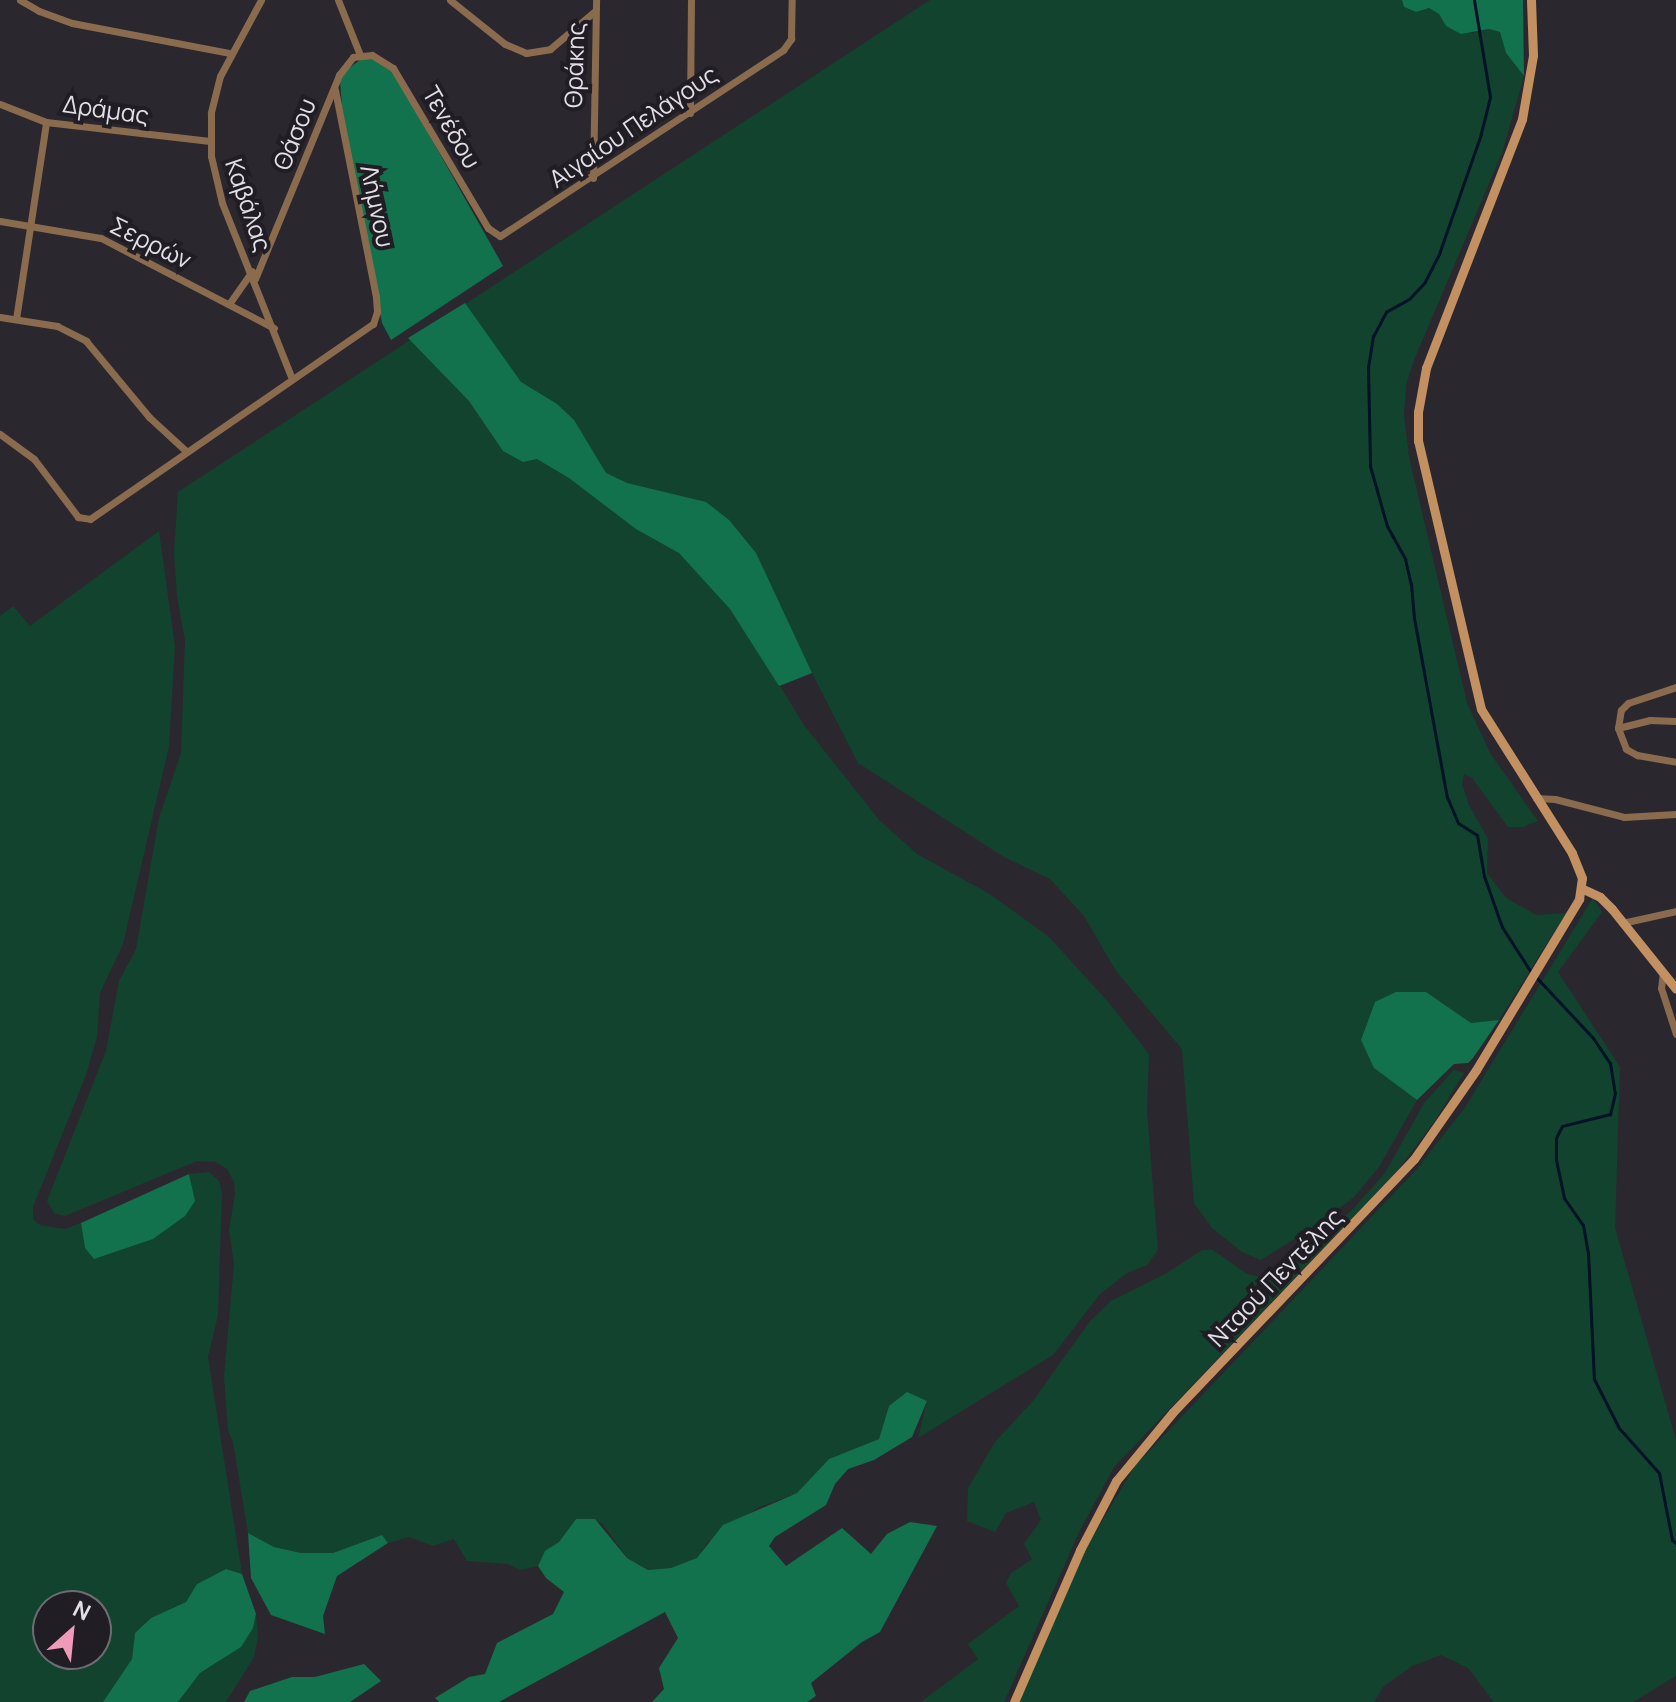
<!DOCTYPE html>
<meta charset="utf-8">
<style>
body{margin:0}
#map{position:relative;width:1676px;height:1702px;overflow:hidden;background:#2b272f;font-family:Manrope,sans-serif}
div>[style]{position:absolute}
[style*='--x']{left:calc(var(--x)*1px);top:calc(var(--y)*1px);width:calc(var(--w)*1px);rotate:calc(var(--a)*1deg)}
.green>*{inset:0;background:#12432e}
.forest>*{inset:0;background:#12724d}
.stream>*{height:3px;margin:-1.5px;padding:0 1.5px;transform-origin:1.5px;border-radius:1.5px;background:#001225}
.street>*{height:7px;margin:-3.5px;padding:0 3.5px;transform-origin:3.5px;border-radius:3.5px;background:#8a6b4e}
.secondary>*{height:9px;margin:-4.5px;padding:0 4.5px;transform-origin:4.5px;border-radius:4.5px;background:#c29061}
span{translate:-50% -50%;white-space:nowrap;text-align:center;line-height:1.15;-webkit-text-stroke:8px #211d25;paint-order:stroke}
.street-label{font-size:24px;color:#e2e0e6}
.north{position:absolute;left:32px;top:1590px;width:80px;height:80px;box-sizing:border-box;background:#211d25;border:2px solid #6e6b72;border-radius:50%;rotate:27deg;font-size:22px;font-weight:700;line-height:32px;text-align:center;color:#e2e0e6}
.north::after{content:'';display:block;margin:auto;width:28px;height:36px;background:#ef9ab8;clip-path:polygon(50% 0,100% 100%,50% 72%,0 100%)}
</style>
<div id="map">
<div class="green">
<i style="clip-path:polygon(930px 0,1402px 0,1404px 7px,1415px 12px,1429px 8px,1439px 14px,1446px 26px,1472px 33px,1489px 29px,1500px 32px,1506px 53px,1524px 76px,1502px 153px,1414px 360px,1406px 385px,1404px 415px,1409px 457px,1467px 703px,1490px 753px,1538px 821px,1523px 827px,1508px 827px,1472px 778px,1464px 774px,1462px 784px,1469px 805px,1488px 839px,1487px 873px,1506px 898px,1536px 915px,1566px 913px,1499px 1020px,1471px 1023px,1425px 992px,1374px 1068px,1417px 1100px,1379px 1167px,1354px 1197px,1323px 1221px,1261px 1260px,1242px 1252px,1212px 1228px,1194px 1203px,1182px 1049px,1116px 971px,1084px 916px,1050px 879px,1004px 857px,858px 763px,812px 673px,780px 686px,804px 725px,879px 820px,917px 854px,988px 893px,1048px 936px,1110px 1004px,1149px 1054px,1147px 1111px,1158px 1250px,1147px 1265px,1127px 1273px,1100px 1294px,1053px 1355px,918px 1438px,927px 1401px,889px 1406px,879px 1439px,829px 1459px,797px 1493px,759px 1507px,708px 1542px,698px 1558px,671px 1568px,649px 1570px,627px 1558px,602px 1523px,576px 1519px,559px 1542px,545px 1552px,538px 1566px,520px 1570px,508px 1564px,467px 1561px,454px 1539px,433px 1546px,409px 1537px,388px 1543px,382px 1535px,333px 1553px,301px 1553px,274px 1547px,248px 1533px,233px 1442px,228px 1431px,224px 1377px,234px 1264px,229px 1230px,235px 1194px,234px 1182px,227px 1169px,216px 1162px,197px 1161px,65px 1216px,54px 1213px,47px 1201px,106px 1051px,119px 981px,136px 949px,159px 818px,181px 753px,185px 640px,177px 597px,174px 552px,178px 492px)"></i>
<i style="clip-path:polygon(evenodd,159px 531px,175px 646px,169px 746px,123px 944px,100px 993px,97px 1037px,86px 1075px,33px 1207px,33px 1219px,40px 1225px,65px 1229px,81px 1223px,85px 1248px,192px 1185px,189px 1174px,209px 1172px,219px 1181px,222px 1193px,218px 1315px,208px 1357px,242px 1574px,226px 1569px,197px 1584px,186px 1602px,151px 1618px,135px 1633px,132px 1659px,103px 1702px,0 1702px,0 616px,13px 606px,30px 626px,159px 531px,48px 1606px,96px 1606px,96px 1654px,48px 1654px,48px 1606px)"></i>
<i style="clip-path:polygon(1593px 898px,1602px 912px,1558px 972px,1620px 1067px,1615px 1228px,1676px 1440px,1676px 1676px,1633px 1702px,1494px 1702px,1468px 1668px,1441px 1655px,1412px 1666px,1383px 1687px,1374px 1702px,1019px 1702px,1086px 1548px,1135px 1466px,1416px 1170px,1464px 1109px)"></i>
<i style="clip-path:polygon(1454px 1070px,1464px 1073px,1434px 1122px,1397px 1171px,1114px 1467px,1080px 1530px,1004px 1702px,921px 1702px,978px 1659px,968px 1644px,1019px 1606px,1006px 1583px,1011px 1573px,1032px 1559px,1024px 1544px,1041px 1520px,1034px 1502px,1006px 1513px,995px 1532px,967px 1521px,968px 1488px,995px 1442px,1033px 1401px,1090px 1321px,1111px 1301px,1167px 1273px,1202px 1250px,1213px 1250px,1247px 1274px,1260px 1277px,1315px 1242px,1352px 1210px,1385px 1173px,1424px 1103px)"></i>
<i style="clip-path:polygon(256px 1614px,258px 1637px,254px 1657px,226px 1702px,178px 1702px,200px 1673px,221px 1660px,253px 1628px)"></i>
</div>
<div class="forest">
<i style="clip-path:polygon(1402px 0,1523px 0,1524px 76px,1506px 53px,1500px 32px,1489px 29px,1461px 34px,1446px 26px,1439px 14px,1429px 8px,1416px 12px,1404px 7px)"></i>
<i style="clip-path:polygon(365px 56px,375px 58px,392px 69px,503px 266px,391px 340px,382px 323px,342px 106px,340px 81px,343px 73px)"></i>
<i style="clip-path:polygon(465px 303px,521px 382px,557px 404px,574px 420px,606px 473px,627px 483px,706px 502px,729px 520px,756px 553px,812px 673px,779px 686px,730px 609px,679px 553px,636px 529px,569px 478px,537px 459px,523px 462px,503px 451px,469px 401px,408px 338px)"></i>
<i style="clip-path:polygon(1396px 992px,1426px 992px,1471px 1023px,1499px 1020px,1473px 1058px,1468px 1063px,1454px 1064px,1417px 1100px,1374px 1068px,1361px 1040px,1375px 1002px)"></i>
<i style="clip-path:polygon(189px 1174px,195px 1201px,185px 1216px,153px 1239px,94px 1259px,85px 1248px,81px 1223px)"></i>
<i style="clip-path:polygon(907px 1392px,927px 1401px,912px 1437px,874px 1460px,848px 1469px,835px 1484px,826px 1505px,775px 1537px,769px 1546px,786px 1566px,842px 1528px,871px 1554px,887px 1534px,910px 1522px,937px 1526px,880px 1632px,862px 1642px,811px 1683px,816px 1696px,807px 1702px,652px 1702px,664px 1689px,659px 1668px,678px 1638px,665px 1612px,499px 1702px,439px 1702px,435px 1698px,469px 1677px,485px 1674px,497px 1643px,553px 1614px,564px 1592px,546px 1578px,538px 1566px,545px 1551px,559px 1542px,576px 1519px,595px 1519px,627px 1558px,648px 1570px,671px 1568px,697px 1558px,723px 1525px,797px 1493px,829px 1459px,879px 1439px,889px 1406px)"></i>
<i style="clip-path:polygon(248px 1533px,274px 1547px,301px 1553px,333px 1553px,382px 1535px,388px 1543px,337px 1576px,323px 1616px,325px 1634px,271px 1615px,251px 1578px)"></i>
<i style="clip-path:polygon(226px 1569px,242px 1574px,256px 1614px,253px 1628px,241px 1647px,200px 1673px,178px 1702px,103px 1702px,132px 1659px,135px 1633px,151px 1618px,186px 1602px,197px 1584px)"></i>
<i style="clip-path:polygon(364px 1664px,381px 1681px,350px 1702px,244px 1702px,250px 1691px,292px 1677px,315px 1677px)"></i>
</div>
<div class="stream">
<i style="--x:1474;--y:0;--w:98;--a:80.6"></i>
<i style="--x:1490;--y:97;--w:38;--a:104"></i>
<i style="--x:1481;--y:134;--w:127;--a:109.3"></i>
<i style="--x:1439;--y:254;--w:31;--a:117"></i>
<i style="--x:1425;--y:282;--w:23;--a:133"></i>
<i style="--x:1409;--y:299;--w:26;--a:151"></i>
<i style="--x:1386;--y:312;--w:27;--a:118"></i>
<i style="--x:1373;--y:336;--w:31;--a:99"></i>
<i style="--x:1368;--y:367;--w:99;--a:88.8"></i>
<i style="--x:1370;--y:466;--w:62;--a:74.2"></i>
<i style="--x:1387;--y:526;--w:38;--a:61"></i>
<i style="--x:1405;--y:559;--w:26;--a:77"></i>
<i style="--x:1411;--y:584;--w:34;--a:85"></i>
<i style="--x:1414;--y:618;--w:182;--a:79.6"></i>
<i style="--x:1447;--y:797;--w:28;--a:67"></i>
<i style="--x:1458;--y:823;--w:22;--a:32"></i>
<i style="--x:1477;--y:835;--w:42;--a:80.3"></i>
<i style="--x:1484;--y:876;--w:54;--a:70.6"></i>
<i style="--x:1502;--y:927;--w:54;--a:57.2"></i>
<i style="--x:1536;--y:977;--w:83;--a:46.9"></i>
<i style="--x:1593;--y:1038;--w:30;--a:56"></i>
<i style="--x:1610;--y:1063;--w:30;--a:81"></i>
<i style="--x:1615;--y:1093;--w:22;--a:103"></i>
<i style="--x:1610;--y:1114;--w:49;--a:166"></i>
<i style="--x:1562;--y:1126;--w:13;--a:117"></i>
<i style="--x:1556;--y:1138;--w:22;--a:90"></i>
<i style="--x:1556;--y:1160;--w:39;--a:78"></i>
<i style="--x:1564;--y:1198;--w:33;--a:55"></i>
<i style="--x:1583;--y:1225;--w:28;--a:80"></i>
<i style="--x:1588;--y:1253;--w:126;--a:87.3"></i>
<i style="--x:1594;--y:1379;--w:55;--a:63"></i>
<i style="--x:1619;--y:1428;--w:60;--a:48.4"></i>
<i style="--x:1659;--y:1473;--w:68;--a:79"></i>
<i style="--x:1672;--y:1540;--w:5;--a:37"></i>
</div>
<div class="street">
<i style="--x:20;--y:0;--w:22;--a:30"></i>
<i style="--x:39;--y:11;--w:35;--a:20"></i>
<i style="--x:72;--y:23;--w:161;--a:10.8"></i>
<i style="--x:261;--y:0;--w:86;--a:118.3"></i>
<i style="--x:220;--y:76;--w:38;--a:104"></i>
<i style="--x:211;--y:113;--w:43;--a:90"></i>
<i style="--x:211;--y:156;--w:48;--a:76.8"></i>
<i style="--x:222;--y:203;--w:189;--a:68.3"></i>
<i style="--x:338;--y:0;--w:59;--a:68.2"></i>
<i style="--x:450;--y:0;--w:70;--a:38.7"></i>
<i style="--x:505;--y:44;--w:23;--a:23"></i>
<i style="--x:526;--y:53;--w:24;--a:-9"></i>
<i style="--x:550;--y:49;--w:59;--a:-40.2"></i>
<i style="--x:0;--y:104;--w:49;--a:21.4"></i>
<i style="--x:46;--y:122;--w:165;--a:6.6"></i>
<i style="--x:690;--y:113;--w:113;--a:-89.5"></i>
<i style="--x:593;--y:178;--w:178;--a:-89"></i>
<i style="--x:0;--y:221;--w:102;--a:9.6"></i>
<i style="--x:101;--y:238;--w:195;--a:27.5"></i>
<i style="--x:255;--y:279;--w:221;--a:-67.6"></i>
<i style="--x:339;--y:75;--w:23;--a:-52"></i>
<i style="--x:353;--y:57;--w:19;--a:-6"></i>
<i style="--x:372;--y:55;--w:25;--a:32"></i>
<i style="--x:393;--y:68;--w:186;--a:59.3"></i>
<i style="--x:488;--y:228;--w:14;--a:34"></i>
<i style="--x:500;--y:236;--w:339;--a:-33.3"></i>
<i style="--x:783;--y:50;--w:14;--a:-54"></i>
<i style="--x:791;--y:39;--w:39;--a:-89"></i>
<i style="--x:229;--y:304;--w:40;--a:-55.1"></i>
<i style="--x:0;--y:317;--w:58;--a:9"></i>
<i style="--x:57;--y:326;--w:33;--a:27"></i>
<i style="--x:86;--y:341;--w:99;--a:50.3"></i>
<i style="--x:149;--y:417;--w:50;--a:42.6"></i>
<i style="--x:16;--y:319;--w:199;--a:-81.3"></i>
<i style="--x:0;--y:434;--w:42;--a:36.3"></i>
<i style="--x:34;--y:459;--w:73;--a:52.8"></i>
<i style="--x:78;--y:517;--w:12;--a:9"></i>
<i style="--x:90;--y:519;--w:344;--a:-34.6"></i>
<i style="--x:373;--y:324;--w:13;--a:-72"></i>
<i style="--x:377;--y:312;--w:15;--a:-94"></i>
<i style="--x:376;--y:297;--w:211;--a:-101.2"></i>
<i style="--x:1676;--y:721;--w:26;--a:-178"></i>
<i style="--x:1650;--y:720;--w:33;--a:166"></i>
<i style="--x:1618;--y:728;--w:22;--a:69"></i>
<i style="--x:1626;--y:749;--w:13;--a:29"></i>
<i style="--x:1637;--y:755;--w:40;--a:10"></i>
<i style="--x:1618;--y:728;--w:18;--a:-81"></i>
<i style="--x:1621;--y:710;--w:10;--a:-45"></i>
<i style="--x:1628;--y:703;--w:51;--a:-18.4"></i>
<i style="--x:1536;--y:798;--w:19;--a:3"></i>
<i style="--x:1555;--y:799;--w:71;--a:14.6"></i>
<i style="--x:1624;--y:817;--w:52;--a:-3.3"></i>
<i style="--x:1622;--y:923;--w:55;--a:-12.5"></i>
<i style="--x:1663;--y:972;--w:16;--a:97"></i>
<i style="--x:1661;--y:988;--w:48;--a:71.9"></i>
</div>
<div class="secondary">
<i style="--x:1581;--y:888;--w:21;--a:25"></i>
<i style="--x:1600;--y:897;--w:17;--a:45"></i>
<i style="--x:1612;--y:909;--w:102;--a:51.3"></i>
<i style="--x:1014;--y:1702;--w:166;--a:-66.5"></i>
<i style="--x:1080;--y:1550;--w:78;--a:-62.4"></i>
<i style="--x:1116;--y:1481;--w:89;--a:-50.4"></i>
<i style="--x:1173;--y:1412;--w:349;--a:-46.4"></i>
<i style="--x:1414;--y:1159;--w:108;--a:-55.1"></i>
<i style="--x:1476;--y:1070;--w:200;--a:-58.9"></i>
<i style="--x:1579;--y:899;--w:21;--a:-82"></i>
<i style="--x:1582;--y:878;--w:27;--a:-112"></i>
<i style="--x:1572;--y:853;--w:170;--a:-122.3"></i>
<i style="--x:1481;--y:709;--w:275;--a:-103.2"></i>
<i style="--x:1418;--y:441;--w:29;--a:-90"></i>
<i style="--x:1418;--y:412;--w:45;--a:-79.7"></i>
<i style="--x:1426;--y:368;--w:267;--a:-68.9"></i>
<i style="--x:1522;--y:119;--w:65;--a:-80.2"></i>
<i style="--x:1533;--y:55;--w:55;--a:-92.1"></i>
</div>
<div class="street-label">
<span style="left:574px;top:65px;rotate:-88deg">Θράκης</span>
<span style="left:106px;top:109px;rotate:8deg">Δράμας</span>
<span style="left:633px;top:126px;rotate:-34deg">Αιγαίου Πελάγους</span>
<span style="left:452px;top:127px;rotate:60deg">Τενέδου</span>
<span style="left:294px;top:134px;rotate:-68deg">Θάσου</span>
<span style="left:249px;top:205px;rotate:71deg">Καβάλας</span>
<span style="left:378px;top:206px;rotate:78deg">Λήμνου</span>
<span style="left:151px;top:242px;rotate:26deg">Σερρών</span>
<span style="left:1275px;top:1277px;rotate:-46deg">Νταού Πεντέλης</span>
</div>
<div class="north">N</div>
</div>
